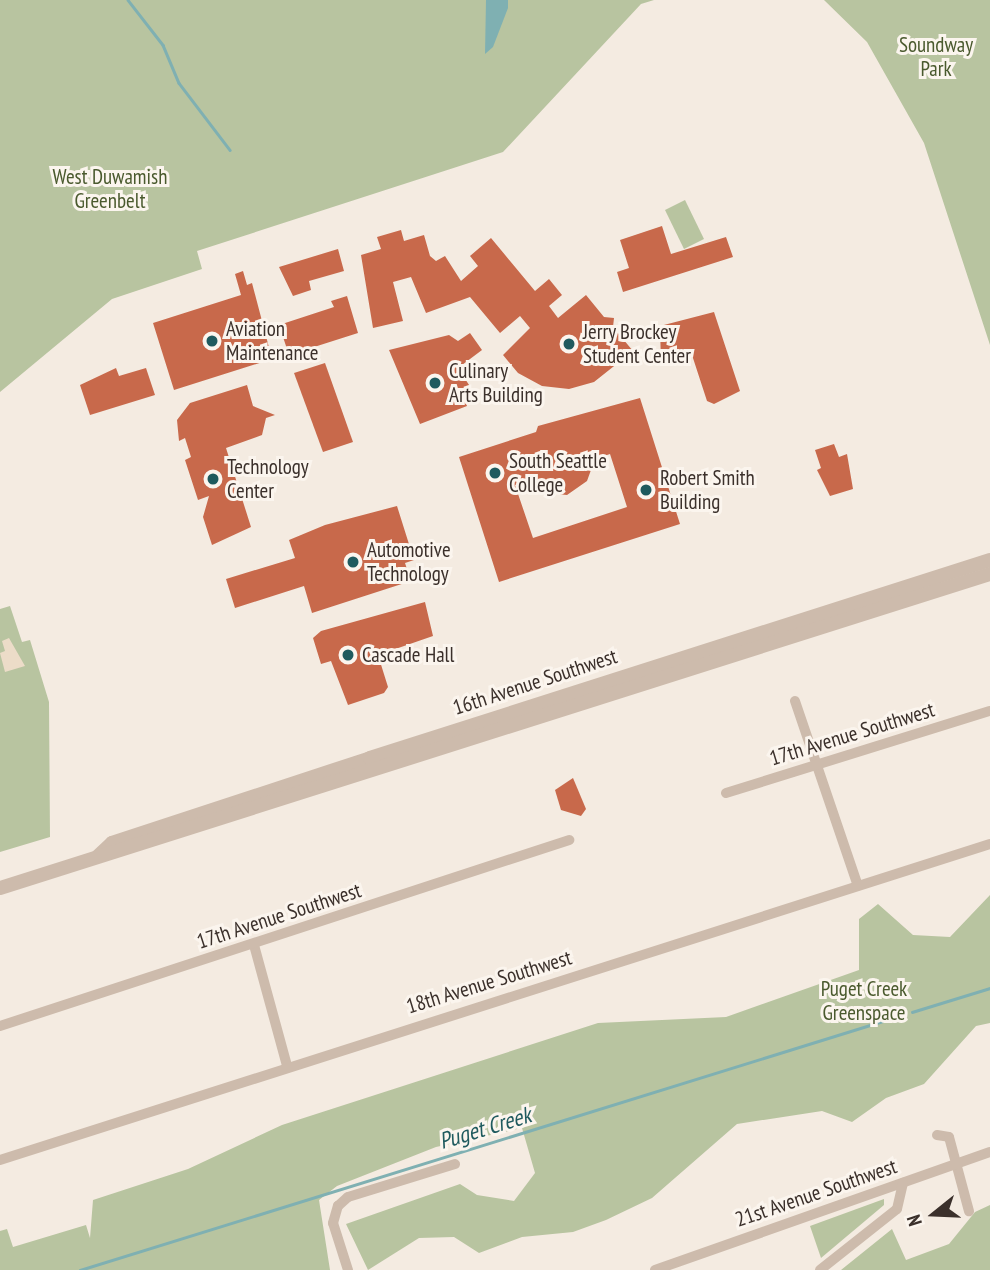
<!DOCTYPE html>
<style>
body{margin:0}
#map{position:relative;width:990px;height:1270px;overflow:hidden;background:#f4ebe1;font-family:"PT Sans Narrow",sans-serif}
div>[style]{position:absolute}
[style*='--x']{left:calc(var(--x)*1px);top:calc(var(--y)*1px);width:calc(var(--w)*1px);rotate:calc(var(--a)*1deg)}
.green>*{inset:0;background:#b8c4a0}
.plaza>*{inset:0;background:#ecdcc8}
.water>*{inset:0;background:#7fb0b2}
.stream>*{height:2.5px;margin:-1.25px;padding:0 1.25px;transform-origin:1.25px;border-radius:1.25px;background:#7fb0b2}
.building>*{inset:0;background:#c8694b}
.minor>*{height:10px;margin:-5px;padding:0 5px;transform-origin:5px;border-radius:5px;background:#cdbbac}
.tertiary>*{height:14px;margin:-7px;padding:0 7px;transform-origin:7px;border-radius:7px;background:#cdbbac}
.dots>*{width:19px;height:19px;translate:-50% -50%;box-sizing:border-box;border:4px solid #fbf5ee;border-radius:50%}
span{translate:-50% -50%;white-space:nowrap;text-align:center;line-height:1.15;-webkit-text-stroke:6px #fbf5ee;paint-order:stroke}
.park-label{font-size:21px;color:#4a5a2e}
.poi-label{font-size:21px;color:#3b302b}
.left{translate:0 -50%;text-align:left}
.street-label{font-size:21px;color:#3b302b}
.water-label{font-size:23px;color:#1f5a5e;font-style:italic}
.north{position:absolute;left:899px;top:1179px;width:70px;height:70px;-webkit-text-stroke:5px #fbf5ee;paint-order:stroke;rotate:252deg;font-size:19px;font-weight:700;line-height:28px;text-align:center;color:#3b302b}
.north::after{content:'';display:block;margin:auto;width:24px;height:32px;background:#3b302b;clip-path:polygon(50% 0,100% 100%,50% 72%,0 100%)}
</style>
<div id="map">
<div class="green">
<i style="clip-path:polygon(0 0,654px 0,641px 4px,503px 152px,197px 251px,202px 269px,112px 299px,0 392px)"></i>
<i style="clip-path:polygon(824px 0,990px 0,990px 345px,924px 143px,867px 42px)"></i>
<i style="clip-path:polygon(685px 200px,704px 239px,684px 249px,665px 210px)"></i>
<i style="clip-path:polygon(10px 606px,22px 642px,30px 640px,49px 702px,50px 837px,0 852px,0 609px)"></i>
<i style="clip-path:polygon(990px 895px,990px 1023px,976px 1026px,924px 1084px,886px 1098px,852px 1122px,822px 1111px,737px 1124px,652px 1198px,606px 1220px,573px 1232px,522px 1237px,479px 1253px,454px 1237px,419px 1238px,368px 1270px,346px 1224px,460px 1184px,477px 1195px,514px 1201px,535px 1173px,522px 1128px,436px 1147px,337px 1186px,319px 1200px,330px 1270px,0 1270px,0 1231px,7px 1229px,13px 1247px,86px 1225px,90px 1238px,93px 1200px,188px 1169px,282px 1125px,598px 1023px,726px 1017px,859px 970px,859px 919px,878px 904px,913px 935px,950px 937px)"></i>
<i style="clip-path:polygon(884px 1199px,884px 1205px,821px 1258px,810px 1226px)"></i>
<i style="clip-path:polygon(990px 1205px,990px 1270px,841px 1270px,892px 1229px,906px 1260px,949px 1244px,975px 1212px)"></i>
</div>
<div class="plaza">
<i style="clip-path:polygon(9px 638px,25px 666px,5px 672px,0 653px,5px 651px,2px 641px)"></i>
</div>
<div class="water">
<i style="clip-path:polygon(486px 0,508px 0,508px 8px,493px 47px,485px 54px)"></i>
</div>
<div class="stream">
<i style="--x:128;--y:0;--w:57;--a:52.1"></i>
<i style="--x:163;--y:45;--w:41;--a:67.2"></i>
<i style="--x:179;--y:83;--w:84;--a:52.7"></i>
<i style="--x:912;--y:1012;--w:82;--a:-17.1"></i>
<i style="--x:80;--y:1270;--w:857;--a:-17.23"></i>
</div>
<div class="building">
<i style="clip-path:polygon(662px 226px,671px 254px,726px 237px,733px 257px,623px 292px,617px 272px,629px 268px,620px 240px)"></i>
<i style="clip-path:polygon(401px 230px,404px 241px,424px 235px,430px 256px,436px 261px,445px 256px,461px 281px,478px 266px,470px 256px,491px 238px,535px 291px,549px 279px,562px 295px,549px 306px,558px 318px,586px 295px,604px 317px,614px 318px,613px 327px,633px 351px,594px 382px,569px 389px,542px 386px,518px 373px,503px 355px,530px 328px,520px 316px,500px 333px,470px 297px,426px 313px,411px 277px,393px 282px,403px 321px,373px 328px,361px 255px,381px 249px,377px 237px)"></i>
<i style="clip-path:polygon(338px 249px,344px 271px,309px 281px,311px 290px,293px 296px,279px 267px)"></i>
<i style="clip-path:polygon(243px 271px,247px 285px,252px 283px,272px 359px,174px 390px,153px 323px,241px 295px,235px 274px)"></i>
<i style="clip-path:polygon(347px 296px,358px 333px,289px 355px,279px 325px,334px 307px,331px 301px)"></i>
<i style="clip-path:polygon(714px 312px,740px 391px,714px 404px,707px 401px,692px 355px,661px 365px,660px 326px)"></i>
<i style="clip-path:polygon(470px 333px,482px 350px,458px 368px,471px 388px,462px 391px,467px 406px,420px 424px,389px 350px,449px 335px,458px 341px)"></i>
<i style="clip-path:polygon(325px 363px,353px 442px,323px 452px,294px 373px)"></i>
<i style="clip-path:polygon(116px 368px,119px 376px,146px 368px,155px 395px,90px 415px,80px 385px)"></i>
<i style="clip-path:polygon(247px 385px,253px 406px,275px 415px,266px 418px,262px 435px,226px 448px,251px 527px,212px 545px,203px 517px,209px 496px,198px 500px,185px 460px,191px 457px,185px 438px,179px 441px,177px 420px,190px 403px)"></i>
<i style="clip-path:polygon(evenodd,640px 398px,680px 524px,499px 582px,459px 457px,536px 432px,538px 426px,640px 398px,610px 454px,627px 507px,533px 538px,515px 485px,531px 479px,547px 493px,567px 495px,587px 481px,595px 459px,610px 454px)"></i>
<i style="clip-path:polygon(834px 444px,839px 457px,847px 454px,853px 489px,830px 496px,817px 470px,821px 468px,815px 450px)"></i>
<i style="clip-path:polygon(397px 506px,414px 560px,405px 563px,411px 581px,312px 613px,304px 586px,235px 608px,226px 579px,295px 558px,289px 540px,325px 525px)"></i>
<i style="clip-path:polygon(425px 602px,433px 636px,378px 655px,388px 687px,384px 693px,348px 705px,331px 661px,321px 664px,313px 638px,321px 631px)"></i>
<i style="clip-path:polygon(573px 778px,586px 809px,581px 816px,561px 810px,555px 790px)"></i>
</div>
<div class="minor">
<i style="--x:795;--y:701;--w:195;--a:71.2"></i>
<i style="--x:726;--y:793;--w:276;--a:-17.3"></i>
<i style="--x:254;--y:945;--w:125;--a:74.7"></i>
<i style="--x:0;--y:1026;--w:599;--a:-18.1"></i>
<i style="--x:937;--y:1135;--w:12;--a:9"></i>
<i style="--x:949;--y:1137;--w:77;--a:74.9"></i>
<i style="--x:0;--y:1160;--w:1039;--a:-17.7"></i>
<i style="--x:348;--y:1270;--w:49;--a:-107.7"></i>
<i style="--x:333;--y:1223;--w:18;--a:-74"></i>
<i style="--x:338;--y:1206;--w:13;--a:-42"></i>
<i style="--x:348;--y:1197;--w:112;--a:-17.1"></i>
<i style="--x:655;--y:1270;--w:355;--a:-19.4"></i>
<i style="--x:820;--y:1270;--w:98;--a:-38.4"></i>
<i style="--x:897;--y:1209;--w:27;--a:-77"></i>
</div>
<div class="tertiary">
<i style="--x:98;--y:856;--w:19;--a:-43"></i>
<i style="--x:112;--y:843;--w:272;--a:-18.2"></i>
<i style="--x:370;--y:758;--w:651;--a:-17.71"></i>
<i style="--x:0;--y:888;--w:1039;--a:-17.6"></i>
</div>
<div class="dots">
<i style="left:212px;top:341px;background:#1f5a5e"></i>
<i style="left:569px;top:344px;background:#1f5a5e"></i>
<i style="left:435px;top:383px;background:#1f5a5e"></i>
<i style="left:495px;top:473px;background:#1f5a5e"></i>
<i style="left:213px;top:479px;background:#1f5a5e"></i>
<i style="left:646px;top:490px;background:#1f5a5e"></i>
<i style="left:353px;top:562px;background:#1f5a5e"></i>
<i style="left:348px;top:655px;background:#1f5a5e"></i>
</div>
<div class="park-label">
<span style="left:936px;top:57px">Soundway<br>Park</span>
<span style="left:110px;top:189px">West Duwamish<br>Greenbelt</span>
<span style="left:864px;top:1001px">Puget Creek<br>Greenspace</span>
</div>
<div class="poi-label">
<span class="left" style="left:226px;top:341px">Aviation<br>Maintenance</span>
<span class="left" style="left:583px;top:344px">Jerry Brockey<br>Student Center</span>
<span class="left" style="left:449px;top:383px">Culinary<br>Arts Building</span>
<span class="left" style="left:509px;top:473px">South Seattle<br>College</span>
<span class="left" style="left:227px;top:479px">Technology<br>Center</span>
<span class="left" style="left:660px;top:490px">Robert Smith<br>Building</span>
<span class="left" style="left:367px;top:562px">Automotive<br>Technology</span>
<span class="left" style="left:362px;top:655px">Cascade Hall</span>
</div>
<div class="street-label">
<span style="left:535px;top:682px;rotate:-18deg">16th Avenue Southwest</span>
<span style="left:852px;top:734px;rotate:-17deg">17th Avenue Southwest</span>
<span style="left:279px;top:916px;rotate:-18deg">17th Avenue Southwest</span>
<span style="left:489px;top:982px;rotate:-17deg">18th Avenue Southwest</span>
<span style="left:816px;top:1193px;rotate:-19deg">21st Avenue Southwest</span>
</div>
<div class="water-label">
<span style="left:485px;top:1128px;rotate:-17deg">Puget Creek</span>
</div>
<div class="north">N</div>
</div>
